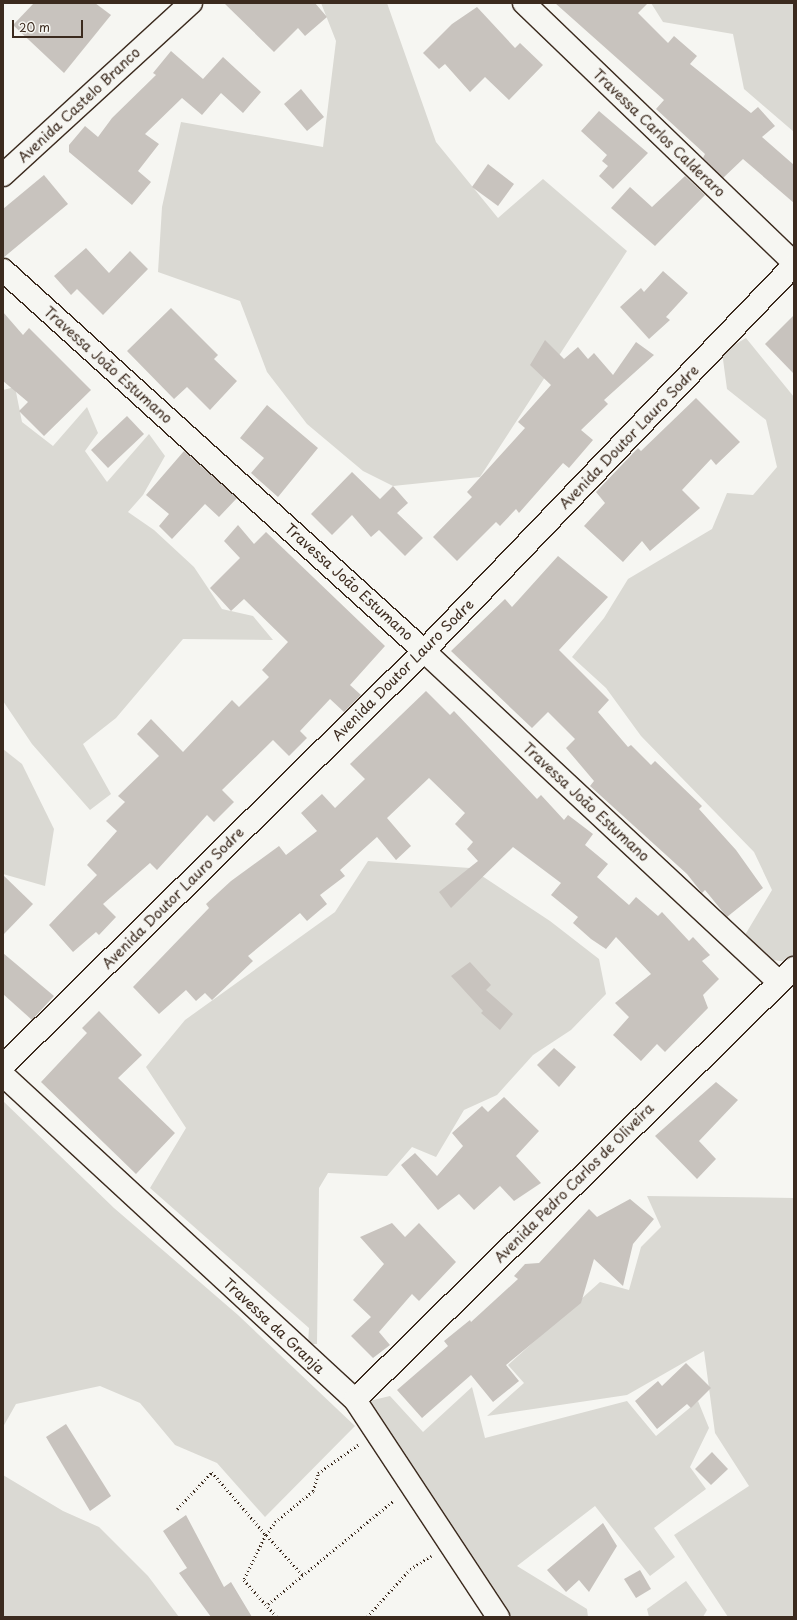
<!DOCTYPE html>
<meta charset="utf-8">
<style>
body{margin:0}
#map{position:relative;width:797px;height:1620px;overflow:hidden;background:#f6f6f2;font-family:"Playpen Sans",sans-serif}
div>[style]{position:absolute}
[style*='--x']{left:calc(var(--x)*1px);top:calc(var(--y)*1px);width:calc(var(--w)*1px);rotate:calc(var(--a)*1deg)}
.green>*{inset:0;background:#dad9d3}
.building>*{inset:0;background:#c8c3be}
.path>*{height:2.5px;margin-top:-1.25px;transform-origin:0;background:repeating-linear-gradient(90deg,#3b2a1e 0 1px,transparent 0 4px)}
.roads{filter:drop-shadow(1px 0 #3b2a1e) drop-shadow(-1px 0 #3b2a1e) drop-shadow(0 1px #3b2a1e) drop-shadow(0 -1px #3b2a1e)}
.minor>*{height:22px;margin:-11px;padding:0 11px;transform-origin:11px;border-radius:11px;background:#f6f6f2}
span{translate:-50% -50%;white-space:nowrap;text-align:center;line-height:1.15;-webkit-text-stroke:3px #f6f6f2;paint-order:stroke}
.street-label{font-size:14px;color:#3b2a1e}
.frame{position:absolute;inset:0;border:4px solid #3b2a1e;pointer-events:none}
.scale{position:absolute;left:12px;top:20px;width:71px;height:18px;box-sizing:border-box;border:2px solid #3b2a1e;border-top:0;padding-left:5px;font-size:12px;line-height:14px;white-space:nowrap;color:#3b2a1e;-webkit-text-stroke:3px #f6f6f2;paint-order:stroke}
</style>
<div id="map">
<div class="green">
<i style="clip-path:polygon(321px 3px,387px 3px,436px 142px,498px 218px,543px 179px,627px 251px,480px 477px,393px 486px,363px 471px,307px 424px,267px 372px,240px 301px,158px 272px,162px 207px,181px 122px,323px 147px,336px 41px)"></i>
<i style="clip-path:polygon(651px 3px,794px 3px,794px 132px,744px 89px,733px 34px,663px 22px)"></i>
<i style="clip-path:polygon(746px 338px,794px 397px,794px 963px,766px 959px,739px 945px,772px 890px,754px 852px,641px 736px,606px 688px,572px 657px,604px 618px,628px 579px,712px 529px,727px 493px,753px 495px,777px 467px,766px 420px,727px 389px,722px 352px)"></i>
<i style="clip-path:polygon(15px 387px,22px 422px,53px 446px,87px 407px,98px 433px,85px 451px,107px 482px,149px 434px,165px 456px,143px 495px,128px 512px,154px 530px,194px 567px,222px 609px,253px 616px,273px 640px,183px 639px,116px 718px,83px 744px,111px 794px,90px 810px,32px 744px,3px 701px,3px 390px)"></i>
<i style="clip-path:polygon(3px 749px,22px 764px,54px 829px,45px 886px,3px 874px)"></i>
<i style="clip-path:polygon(368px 861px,470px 868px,550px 921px,599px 959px,606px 994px,571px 1030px,533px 1055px,497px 1095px,464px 1110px,436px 1157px,412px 1147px,387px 1176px,328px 1173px,319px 1188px,317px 1344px,308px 1344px,309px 1328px,150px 1188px,186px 1128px,146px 1067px,185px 1020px,335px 912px)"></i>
<i style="clip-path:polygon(3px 1101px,114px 1208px,238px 1315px,355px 1426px,265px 1517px,217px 1463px,175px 1445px,140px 1403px,100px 1386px,16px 1404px,3px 1427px)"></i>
<i style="clip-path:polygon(647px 1196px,794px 1198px,794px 1617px,728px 1617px,674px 1535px,749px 1486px,715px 1433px,704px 1351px,627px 1395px,487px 1416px,524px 1383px,508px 1365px,600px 1282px,629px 1290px,641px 1247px,661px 1227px)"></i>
<i style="clip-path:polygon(472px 1387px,485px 1438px,627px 1401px,656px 1436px,698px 1401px,709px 1428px,690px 1467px,706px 1489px,654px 1528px,675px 1557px,650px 1576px,595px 1506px,517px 1566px,587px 1609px,588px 1617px,512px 1617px,369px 1401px,390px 1396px,423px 1432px)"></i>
<i style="clip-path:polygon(3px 1475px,63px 1511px,99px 1527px,148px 1576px,179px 1617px,4px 1617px)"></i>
<i style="clip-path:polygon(686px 1581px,707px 1610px,703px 1617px,649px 1617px,647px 1609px)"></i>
</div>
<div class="building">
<i style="clip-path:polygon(34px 3px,95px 3px,111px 15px,64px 73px,13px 25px)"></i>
<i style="clip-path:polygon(224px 3px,315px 3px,327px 17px,305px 36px,298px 28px,274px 52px)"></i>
<i style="clip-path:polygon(555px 3px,648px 3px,638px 13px,668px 43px,674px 36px,697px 56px,690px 64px,751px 113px,758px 107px,775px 126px,762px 137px,794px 165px,794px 203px,743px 159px,723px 178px,703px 158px,705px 154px,656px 109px,664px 100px)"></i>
<i style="clip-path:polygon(477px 7px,515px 48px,520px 43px,543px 65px,509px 100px,485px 77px,470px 92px,445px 64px,439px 69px,423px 53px,452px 24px)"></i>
<i style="clip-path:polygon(171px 51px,203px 79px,223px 57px,261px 92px,243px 113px,221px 93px,202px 115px,182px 98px,145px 134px,159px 144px,138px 171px,151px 182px,132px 205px,69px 152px,69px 145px,85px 126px,98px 137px,112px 118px,156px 75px,153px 73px)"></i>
<i style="clip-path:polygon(301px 89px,324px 117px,307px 131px,284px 104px)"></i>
<i style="clip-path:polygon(599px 111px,648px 153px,613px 189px,599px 176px,608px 166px,602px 161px,607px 155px,581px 131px)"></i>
<i style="clip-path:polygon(488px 164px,514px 184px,498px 206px,472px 187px)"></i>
<i style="clip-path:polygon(44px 175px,68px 204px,3px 258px,3px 209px)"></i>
<i style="clip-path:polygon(685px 176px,705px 195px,655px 246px,611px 208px,630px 187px,652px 207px)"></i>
<i style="clip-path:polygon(86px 248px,109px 273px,130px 251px,148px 269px,103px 315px,77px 289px,71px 295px,54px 276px)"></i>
<i style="clip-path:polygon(663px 271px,688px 293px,666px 317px,670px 320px,649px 339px,620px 307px,641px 288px,644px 292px)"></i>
<i style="clip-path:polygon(171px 308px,218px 355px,214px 359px,237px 381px,210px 410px,187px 387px,174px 399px,127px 351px)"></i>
<i style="clip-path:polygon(3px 312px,23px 335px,29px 328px,91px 390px,44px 436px,19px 411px,28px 402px,3px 381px)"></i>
<i style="clip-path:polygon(794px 315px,794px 374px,765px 344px)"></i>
<i style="clip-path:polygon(545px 340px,564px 359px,578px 347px,588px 359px,594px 353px,613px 375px,636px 342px,654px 355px,604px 400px,608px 404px,581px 430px,593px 440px,569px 468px,563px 463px,519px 513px,516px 509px,500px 526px,496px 522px,457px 561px,433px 537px,472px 497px,467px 492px,525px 428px,518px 422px,551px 385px,530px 365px)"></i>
<i style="clip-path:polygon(696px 398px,740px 442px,716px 465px,711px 459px,682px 490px,700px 508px,650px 551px,642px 541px,623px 562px,584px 526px,605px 503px,596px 492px,638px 448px,641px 451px)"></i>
<i style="clip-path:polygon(267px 405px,318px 448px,278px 497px,251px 473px,264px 458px,240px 438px)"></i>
<i style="clip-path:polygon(127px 416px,144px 434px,108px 468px,91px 450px)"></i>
<i style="clip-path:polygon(184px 451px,237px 498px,219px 517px,205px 504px,172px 539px,159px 526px,169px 514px,146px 495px)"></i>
<i style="clip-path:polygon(352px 472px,380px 499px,393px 486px,408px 503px,397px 513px,423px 538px,405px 556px,379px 530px,371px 537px,352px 515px,332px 535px,311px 514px)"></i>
<i style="clip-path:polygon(238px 525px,254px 544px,266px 532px,385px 646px,350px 685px,361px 695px,344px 712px,330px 699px,300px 731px,307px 738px,289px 756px,273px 740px,222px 790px,234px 802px,214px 822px,207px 815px,157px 870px,150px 863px,103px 904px,116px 917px,99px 935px,96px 932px,73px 952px,49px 925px,97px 875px,87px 865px,117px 831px,106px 821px,125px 802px,118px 796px,159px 756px,137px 734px,151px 719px,183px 752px,232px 700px,239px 707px,269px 677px,262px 670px,288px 642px,244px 599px,231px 611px,210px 588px,240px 558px,224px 541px)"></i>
<i style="clip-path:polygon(558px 556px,608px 597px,559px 650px,609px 700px,598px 712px,628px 747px,631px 745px,651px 765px,655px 761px,702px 806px,699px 809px,736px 850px,763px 888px,727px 917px,705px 890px,702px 893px,687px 874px,590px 786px,594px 781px,566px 748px,575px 739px,548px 712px,532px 728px,451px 651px,505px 599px,512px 607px)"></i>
<i style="clip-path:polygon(426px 691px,450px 715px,454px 711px,537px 799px,541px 795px,564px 820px,568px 815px,593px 834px,585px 845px,608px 864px,597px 877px,629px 905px,636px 897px,658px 916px,662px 912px,689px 941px,693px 937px,710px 955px,702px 961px,719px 979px,703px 995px,708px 1008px,665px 1052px,657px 1044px,641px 1061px,613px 1035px,629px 1017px,615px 1003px,651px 974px,616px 937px,606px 949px,591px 939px,573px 923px,578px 917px,551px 895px,561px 883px,513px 847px,451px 908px,439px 892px,478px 861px,467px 849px,473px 842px,455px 824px,465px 813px,429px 778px,387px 818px,411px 846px,396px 860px,377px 837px,340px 870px,345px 876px,320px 895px,327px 904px,307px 921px,300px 913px,248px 956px,253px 961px,212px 1000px,205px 993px,196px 1001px,186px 990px,159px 1014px,133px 987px,209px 908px,206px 904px,231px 881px,279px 846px,286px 855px,317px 831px,301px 813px,322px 794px,335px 808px,365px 779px,350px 764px)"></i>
<i style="clip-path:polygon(3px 875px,33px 904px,3px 935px)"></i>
<i style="clip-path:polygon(3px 953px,54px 996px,32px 1020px,3px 994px)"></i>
<i style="clip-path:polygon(470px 962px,491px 985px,486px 990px,513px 1014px,500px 1030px,481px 1013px,483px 1011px,451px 976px)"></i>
<i style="clip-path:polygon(99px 1011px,142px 1055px,118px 1078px,175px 1133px,136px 1174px,41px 1082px,87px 1033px,82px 1028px)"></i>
<i style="clip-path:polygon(554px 1048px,576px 1067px,559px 1087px,537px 1065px)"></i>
<i style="clip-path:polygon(716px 1082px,738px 1100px,699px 1141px,716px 1159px,697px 1179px,655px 1136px)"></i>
<i style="clip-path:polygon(504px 1097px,539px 1131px,516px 1156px,541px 1183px,514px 1201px,500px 1186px,474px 1210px,459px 1194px,438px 1210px,401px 1165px,415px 1153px,437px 1176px,463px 1146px,452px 1133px,482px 1106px,488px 1112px)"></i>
<i style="clip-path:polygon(630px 1199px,654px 1219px,633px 1244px,623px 1286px,594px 1259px,581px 1303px,506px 1365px,519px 1381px,493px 1402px,471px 1375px,422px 1418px,397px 1390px,448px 1346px,444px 1341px,470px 1320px,471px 1322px,518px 1279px,514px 1276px,525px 1264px,539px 1263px,589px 1209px,597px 1217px)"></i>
<i style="clip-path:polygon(392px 1223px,405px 1237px,419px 1223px,456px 1262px,419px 1301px,412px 1294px,379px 1332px,390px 1345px,373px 1358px,351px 1336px,371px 1317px,353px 1300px,384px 1264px,360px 1237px)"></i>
<i style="clip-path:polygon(686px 1363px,711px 1388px,691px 1408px,687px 1404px,657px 1429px,635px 1401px,658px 1381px,662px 1386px)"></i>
<i style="clip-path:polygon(66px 1424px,111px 1496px,90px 1511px,46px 1437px)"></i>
<i style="clip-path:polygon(712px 1452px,728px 1469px,711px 1485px,695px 1469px)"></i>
<i style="clip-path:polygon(186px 1515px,224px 1587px,231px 1582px,252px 1617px,211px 1617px,179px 1573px,187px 1568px,163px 1531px)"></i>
<i style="clip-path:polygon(603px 1523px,617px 1546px,589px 1592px,579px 1580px,566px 1592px,547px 1570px)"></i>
<i style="clip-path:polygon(640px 1570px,651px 1589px,636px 1598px,624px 1579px)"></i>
</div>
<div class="path">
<i style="--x:177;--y:1509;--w:51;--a:-46.6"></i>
<i style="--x:212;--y:1472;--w:83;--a:49.4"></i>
<i style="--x:266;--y:1535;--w:50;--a:116.1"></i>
<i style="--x:244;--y:1580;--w:50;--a:48.3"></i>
<i style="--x:302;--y:1575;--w:54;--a:-132"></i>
<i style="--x:266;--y:1535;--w:16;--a:-55"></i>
<i style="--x:275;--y:1522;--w:49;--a:-39.2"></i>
<i style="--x:313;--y:1491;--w:19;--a:-74"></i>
<i style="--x:318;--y:1473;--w:49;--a:-35"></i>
<i style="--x:268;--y:1604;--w:163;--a:-39.5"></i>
<i style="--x:367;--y:1617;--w:64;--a:-48.1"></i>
<i style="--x:410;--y:1569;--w:25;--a:-32"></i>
</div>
<div class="roads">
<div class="minor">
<i style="--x:524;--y:3;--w:375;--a:43.9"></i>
<i style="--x:3;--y:175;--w:255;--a:-42.5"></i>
<i style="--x:3;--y:270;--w:568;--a:42.14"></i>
<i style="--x:424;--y:651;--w:484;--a:43"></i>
<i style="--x:3;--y:1066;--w:591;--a:-44.59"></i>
<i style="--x:424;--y:651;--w:535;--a:-46.21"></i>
<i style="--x:3;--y:1075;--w:479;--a:42.7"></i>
<i style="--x:355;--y:1400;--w:260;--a:56.6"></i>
<i style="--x:355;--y:1400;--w:616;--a:-44.54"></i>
</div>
</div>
<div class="street-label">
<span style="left:79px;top:105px;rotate:-43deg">Avenida Castelo Branco</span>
<span style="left:659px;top:133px;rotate:44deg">Travessa Carlos Calderaro</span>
<span style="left:108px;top:365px;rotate:42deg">Travessa João Estumano</span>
<span style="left:629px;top:437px;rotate:-46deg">Avenida Doutor Lauro Sodre</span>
<span style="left:349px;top:582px;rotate:42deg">Travessa João Estumano</span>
<span style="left:403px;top:670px;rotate:-45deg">Avenida Doutor Lauro Sodre</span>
<span style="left:586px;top:802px;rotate:43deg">Travessa João Estumano</span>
<span style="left:173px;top:898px;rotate:-45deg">Avenida Doutor Lauro Sodre</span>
<span style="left:574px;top:1183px;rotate:-45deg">Avenida Pedro Carlos de Oliveira</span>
<span style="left:274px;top:1326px;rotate:43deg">Travessa da Granja</span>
</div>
<div class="frame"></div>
<div class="scale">20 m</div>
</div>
